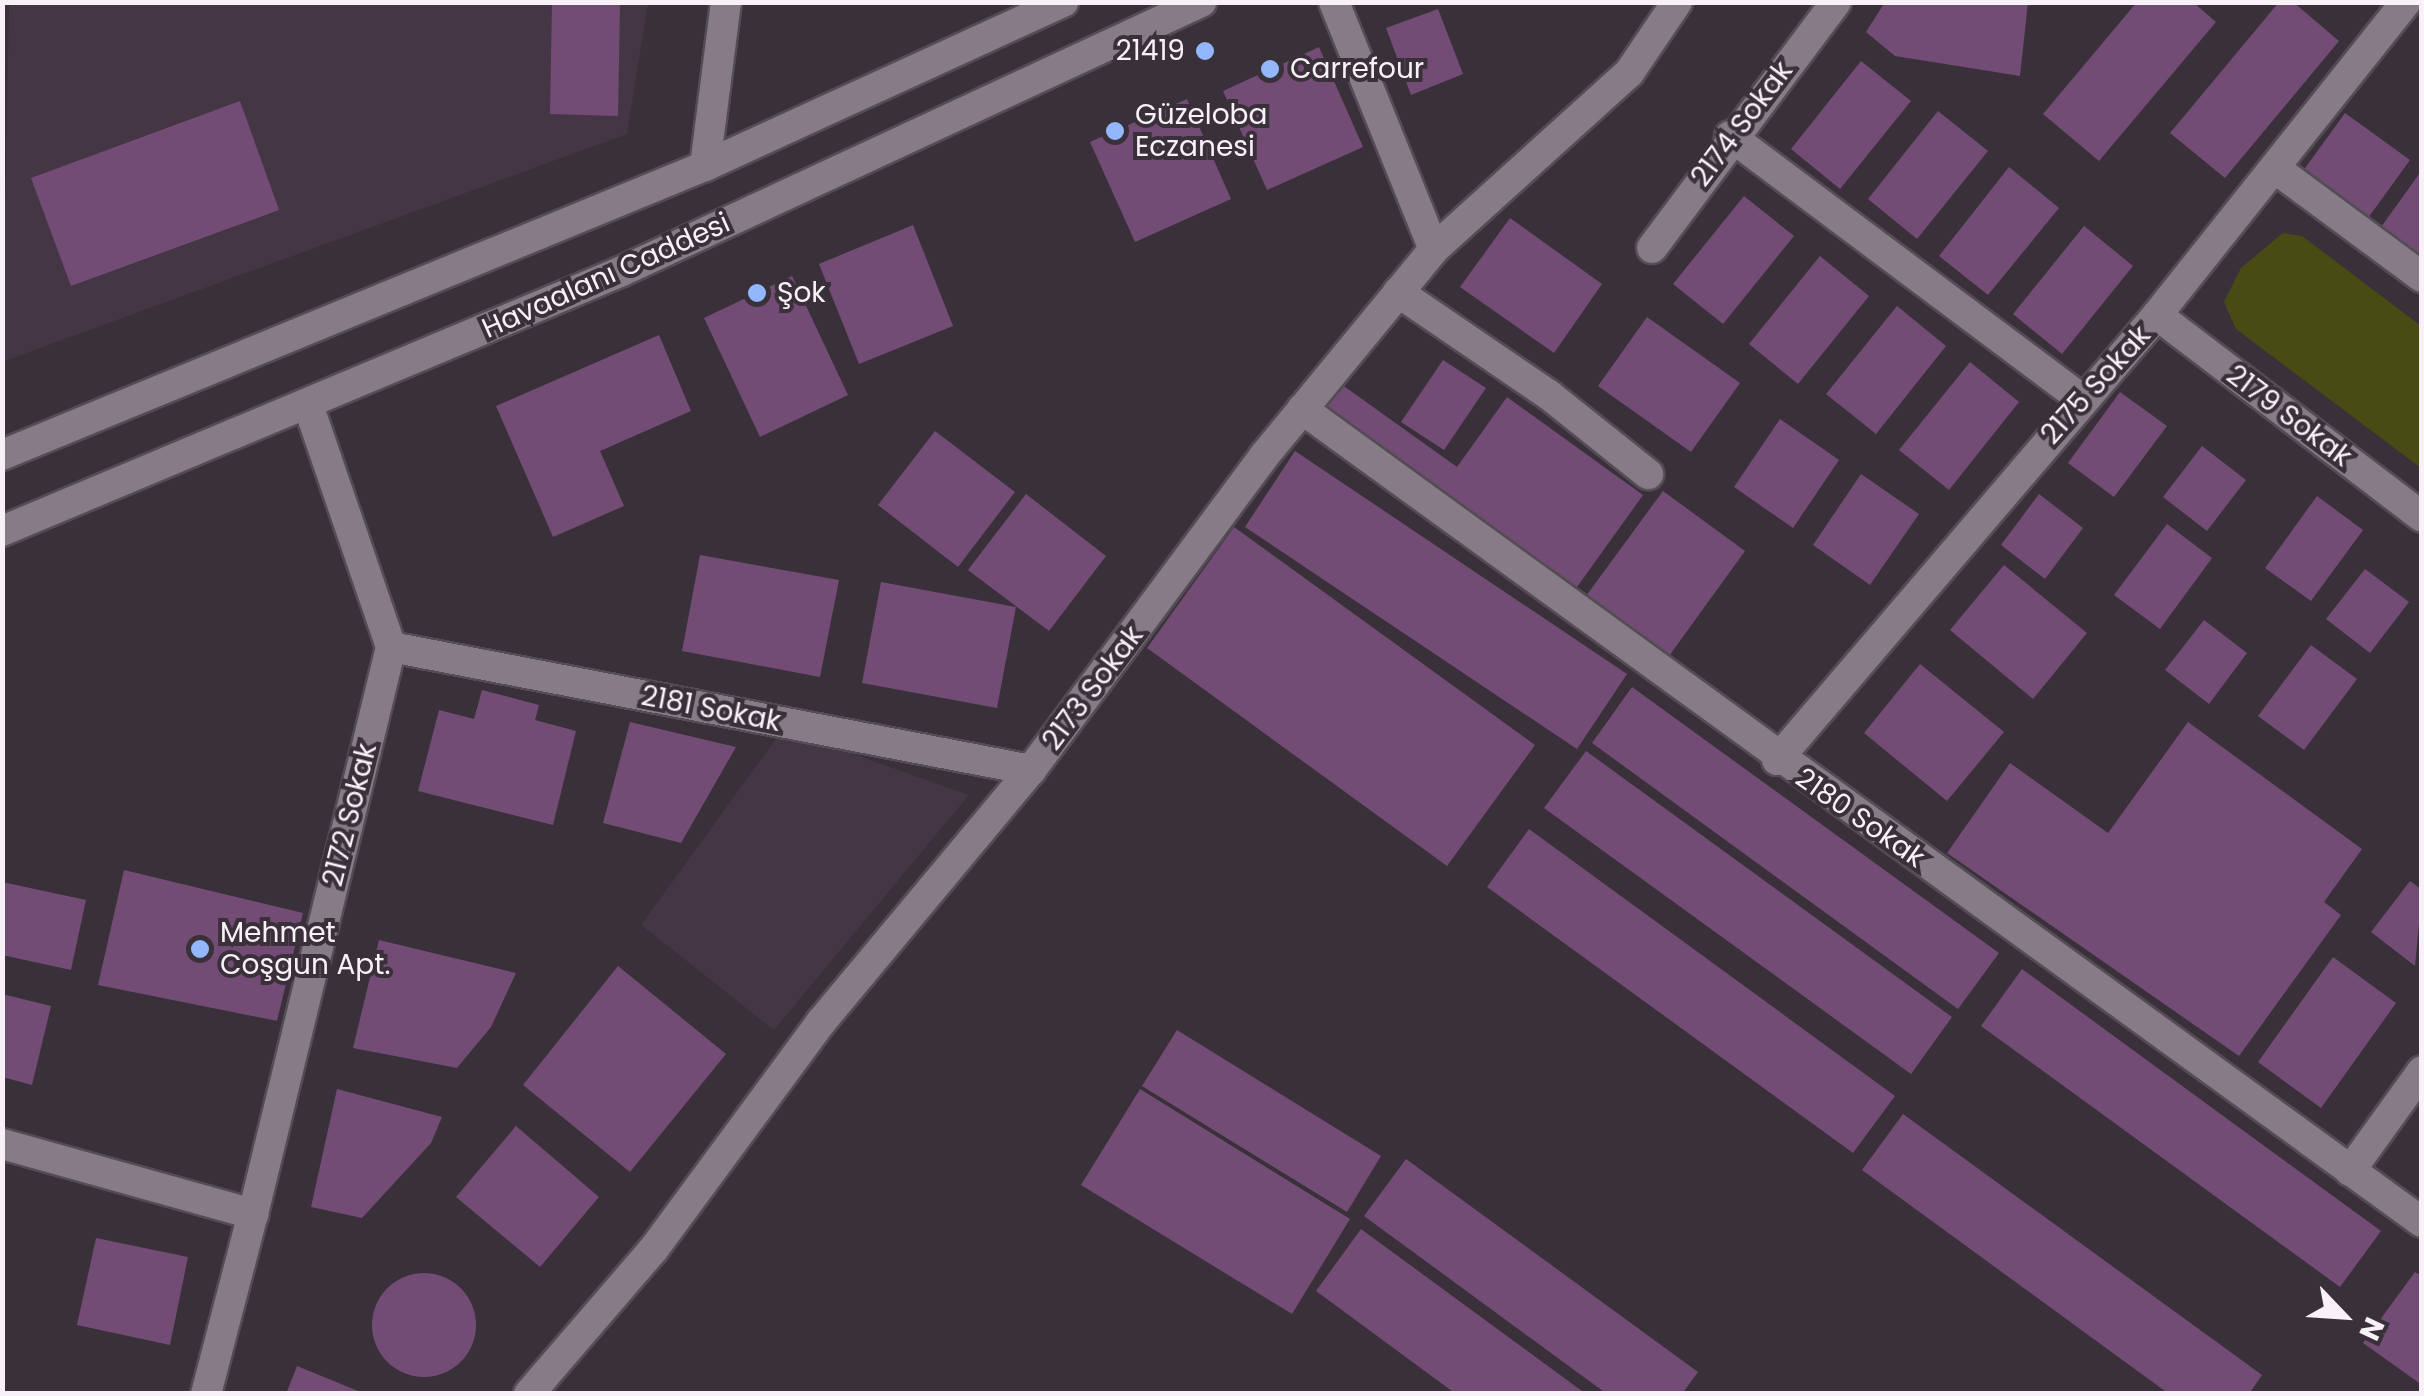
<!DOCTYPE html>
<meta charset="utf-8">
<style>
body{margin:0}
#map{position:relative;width:2424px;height:1396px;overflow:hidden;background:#393039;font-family:Poppins,sans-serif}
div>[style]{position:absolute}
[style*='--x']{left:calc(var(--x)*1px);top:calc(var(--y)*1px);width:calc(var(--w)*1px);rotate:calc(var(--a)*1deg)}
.built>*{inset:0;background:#443644}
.green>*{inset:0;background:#484c14}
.building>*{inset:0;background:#734c75}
.round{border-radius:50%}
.roads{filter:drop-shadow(2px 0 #544c54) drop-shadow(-2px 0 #544c54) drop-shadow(0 2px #544c54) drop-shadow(0 -2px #544c54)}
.minor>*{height:30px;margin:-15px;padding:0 15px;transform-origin:15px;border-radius:15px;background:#867b87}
.dots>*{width:28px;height:28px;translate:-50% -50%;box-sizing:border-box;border:5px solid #393039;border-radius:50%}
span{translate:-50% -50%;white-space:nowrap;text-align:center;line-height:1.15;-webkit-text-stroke:8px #393039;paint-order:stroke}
.poi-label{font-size:28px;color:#f8f2f8}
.right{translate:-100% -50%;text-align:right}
.left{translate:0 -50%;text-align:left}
.street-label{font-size:28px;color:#f8f2f8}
.frame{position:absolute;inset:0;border:5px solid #f8f2f8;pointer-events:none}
.north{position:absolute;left:2294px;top:1266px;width:100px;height:100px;-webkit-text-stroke:8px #393039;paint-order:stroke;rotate:115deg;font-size:28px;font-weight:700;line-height:40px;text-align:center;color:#f8f2f8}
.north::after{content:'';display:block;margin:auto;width:35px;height:45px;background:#f8f2f8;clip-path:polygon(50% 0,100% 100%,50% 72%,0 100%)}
</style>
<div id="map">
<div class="built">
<i style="clip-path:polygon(9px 3px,648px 3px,627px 134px,2px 362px)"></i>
<i style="clip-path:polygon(783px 729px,969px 795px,774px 1030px,641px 925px)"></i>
</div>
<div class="green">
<i style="clip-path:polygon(2283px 233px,2302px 236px,2421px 326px,2421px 468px,2236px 329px,2224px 302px,2241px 268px)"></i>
</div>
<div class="building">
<i style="clip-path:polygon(552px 2px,620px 2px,618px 116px,550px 114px)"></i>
<i style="clip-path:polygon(1885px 2px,2028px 2px,2020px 76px,1895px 56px,1866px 32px)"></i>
<i style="clip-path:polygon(2137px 2px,2193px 2px,2216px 22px,2099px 161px,2043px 114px)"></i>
<i style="clip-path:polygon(2279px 2px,2293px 2px,2339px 41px,2225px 178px,2170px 133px)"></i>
<i style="clip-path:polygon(1438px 9px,1463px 74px,1411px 95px,1386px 28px)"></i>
<i style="clip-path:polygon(1319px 47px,1363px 147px,1267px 190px,1223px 91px)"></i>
<i style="clip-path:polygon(1861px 61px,1911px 101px,1840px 189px,1791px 149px)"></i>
<i style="clip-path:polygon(1187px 99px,1231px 199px,1135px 242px,1090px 142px)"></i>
<i style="clip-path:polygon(240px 101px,279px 210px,71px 286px,31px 178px)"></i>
<i style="clip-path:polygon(1938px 111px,1988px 151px,1917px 239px,1868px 199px)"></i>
<i style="clip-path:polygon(2345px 113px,2410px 160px,2368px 218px,2303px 171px)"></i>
<i style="clip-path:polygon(2009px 167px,2059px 208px,1988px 295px,1939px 256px)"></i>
<i style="clip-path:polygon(2422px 170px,2422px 256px,2381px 227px)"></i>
<i style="clip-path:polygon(1744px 196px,1794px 236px,1723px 324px,1673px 284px)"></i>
<i style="clip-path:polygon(1510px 218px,1602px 284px,1554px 353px,1460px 287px)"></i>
<i style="clip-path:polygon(913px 225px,953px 326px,859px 364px,819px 264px)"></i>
<i style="clip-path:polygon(2084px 226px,2133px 266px,2062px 354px,2013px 314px)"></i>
<i style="clip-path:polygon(1820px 256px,1869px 296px,1798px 384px,1749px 344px)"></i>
<i style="clip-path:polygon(792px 276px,848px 395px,760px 437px,704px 318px)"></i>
<i style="clip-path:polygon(1897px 306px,1946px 346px,1876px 434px,1826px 394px)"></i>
<i style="clip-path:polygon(1647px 317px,1740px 383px,1691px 452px,1598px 386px)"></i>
<i style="clip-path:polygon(659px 335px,691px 411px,600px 451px,624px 506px,553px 537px,496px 406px)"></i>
<i style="clip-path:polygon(1443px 360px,1486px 388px,1444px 450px,1401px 422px)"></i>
<i style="clip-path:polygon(1970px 362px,2019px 402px,1949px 490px,1899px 450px)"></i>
<i style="clip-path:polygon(1341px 384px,1457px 467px,1507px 397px,1643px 495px,1572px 594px,1321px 412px)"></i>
<i style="clip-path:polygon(2120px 392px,2167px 426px,2114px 497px,2068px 463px)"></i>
<i style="clip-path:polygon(1780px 419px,1839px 460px,1793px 528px,1734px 487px)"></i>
<i style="clip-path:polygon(935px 431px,1015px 492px,958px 567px,878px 505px)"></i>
<i style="clip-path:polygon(2202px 446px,2246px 480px,2207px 531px,2163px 497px)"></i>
<i style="clip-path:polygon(1295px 451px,1627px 674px,1577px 749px,1245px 527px)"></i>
<i style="clip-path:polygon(1861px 474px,1919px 514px,1870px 585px,1813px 545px)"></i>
<i style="clip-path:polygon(1663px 491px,1745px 551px,1669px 656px,1586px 596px)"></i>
<i style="clip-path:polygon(1026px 494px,1106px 556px,1049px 631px,968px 570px)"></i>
<i style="clip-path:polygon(2039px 494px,2083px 528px,2045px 579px,2001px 545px)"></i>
<i style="clip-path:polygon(2317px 496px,2363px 530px,2311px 601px,2265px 568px)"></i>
<i style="clip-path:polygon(2167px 524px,2212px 558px,2160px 629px,2114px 595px)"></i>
<i style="clip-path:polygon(1234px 527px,1535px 745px,1447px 866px,1147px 648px)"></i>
<i style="clip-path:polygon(700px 555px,839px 580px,820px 677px,682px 651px)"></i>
<i style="clip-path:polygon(2004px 565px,2087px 633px,2033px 699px,1950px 630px)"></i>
<i style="clip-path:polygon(2365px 569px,2409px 602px,2370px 653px,2326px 619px)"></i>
<i style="clip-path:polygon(881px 582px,1016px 607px,997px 708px,862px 683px)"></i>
<i style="clip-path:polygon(2204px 620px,2247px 653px,2209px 704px,2165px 670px)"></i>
<i style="clip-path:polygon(2311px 645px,2357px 679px,2304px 750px,2258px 716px)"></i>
<i style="clip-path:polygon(1920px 664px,2004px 732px,1947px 801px,1864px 733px)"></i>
<i style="clip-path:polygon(1632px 687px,1999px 953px,1958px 1009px,1592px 743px)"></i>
<i style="clip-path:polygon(482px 690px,539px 705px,535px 720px,576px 731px,553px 825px,418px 791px,439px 710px,474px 719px)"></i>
<i style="clip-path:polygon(630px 722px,736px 747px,681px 843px,603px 823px)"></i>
<i style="clip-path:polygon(2188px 722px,2362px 849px,2324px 902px,2341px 915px,2239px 1056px,1947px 853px,2010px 763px,2108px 833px)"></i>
<i style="clip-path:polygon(1586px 751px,1952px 1017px,1911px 1074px,1544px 808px)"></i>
<i style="clip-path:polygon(1529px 829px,1895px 1096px,1853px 1153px,1487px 887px)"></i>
<i style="clip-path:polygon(124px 870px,303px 913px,277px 1021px,98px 985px)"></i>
<i style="clip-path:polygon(2410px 881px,2422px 890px,2415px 966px,2371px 932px)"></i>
<i style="clip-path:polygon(2px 882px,86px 900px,71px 970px,2px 955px)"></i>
<i style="clip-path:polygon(379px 940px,516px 973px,491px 1027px,457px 1068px,353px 1048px)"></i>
<i style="clip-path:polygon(2333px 957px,2396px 1003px,2321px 1108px,2258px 1062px)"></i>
<i style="clip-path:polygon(618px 966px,726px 1054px,630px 1172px,523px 1085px)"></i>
<i style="clip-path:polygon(2022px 969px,2381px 1231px,2340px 1287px,1981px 1026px)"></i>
<i style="clip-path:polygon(2px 994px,51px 1006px,32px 1085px,2px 1077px)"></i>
<i style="clip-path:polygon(1177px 1030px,1381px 1156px,1347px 1212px,1142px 1086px)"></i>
<i style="clip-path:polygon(337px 1089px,442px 1117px,431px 1143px,362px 1218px,311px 1207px)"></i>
<i style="clip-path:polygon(1140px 1089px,1350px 1219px,1292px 1314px,1081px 1185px)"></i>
<i style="clip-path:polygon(1903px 1114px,2262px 1375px,2249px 1394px,2169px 1394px,1862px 1170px)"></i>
<i style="clip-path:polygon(516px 1126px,599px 1197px,540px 1267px,456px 1197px)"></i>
<i style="clip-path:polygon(1406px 1159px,1698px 1372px,1682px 1394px,1607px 1394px,1364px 1216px)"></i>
<i style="clip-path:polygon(1361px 1229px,1586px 1394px,1456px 1394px,1316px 1291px)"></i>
<i style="clip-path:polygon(96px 1238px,188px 1257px,170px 1345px,77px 1325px)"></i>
<i style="clip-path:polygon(2415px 1272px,2422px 1276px,2422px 1385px,2363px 1343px)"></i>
<i class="round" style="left:372px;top:1273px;width:104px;height:104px"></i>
<i style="clip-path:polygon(297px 1366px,363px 1393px,363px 1394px,286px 1394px)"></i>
</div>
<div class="roads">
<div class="minor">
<i style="--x:1334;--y:2;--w:266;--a:68"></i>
<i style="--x:1730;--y:136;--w:439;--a:36.8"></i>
<i style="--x:705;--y:166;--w:165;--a:-82.7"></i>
<i style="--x:2276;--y:169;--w:182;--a:36.5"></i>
<i style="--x:1652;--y:248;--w:307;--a:-53.2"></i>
<i style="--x:1398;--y:292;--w:183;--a:34.3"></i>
<i style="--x:1549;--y:395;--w:127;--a:38.6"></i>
<i style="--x:2157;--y:315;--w:333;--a:37.3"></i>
<i style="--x:1302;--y:409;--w:1384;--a:35.98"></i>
<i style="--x:2;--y:455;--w:760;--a:-22.35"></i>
<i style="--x:705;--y:166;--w:394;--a:-24.6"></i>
<i style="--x:2;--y:531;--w:670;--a:-22.74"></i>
<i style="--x:620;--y:272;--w:641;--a:-24.93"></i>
<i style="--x:391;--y:647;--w:652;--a:10.88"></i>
<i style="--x:1777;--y:760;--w:585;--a:-49.5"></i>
<i style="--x:2157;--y:315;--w:400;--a:-51.5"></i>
<i style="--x:2;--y:1144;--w:261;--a:15.6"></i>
<i style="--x:253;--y:1214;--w:584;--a:-76.32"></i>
<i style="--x:391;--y:647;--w:257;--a:-108.9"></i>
<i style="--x:2350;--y:1171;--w:123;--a:-54.2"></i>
<i style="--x:206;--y:1394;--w:186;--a:-75.4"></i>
<i style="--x:529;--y:1394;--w:190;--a:-49.3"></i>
<i style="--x:653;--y:1250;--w:283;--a:-53.6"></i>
<i style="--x:821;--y:1022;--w:328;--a:-50.2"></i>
<i style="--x:1031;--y:770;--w:392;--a:-53.4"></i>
<i style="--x:1265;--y:455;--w:266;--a:-50.6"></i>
<i style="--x:1434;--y:249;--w:263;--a:-42.1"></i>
<i style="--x:1629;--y:73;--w:86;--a:-55.9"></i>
</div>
</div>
<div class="dots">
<i style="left:1205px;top:51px;background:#93b7fd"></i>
<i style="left:1270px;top:69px;background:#93b7fd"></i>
<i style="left:1115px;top:131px;background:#93b7fd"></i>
<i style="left:757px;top:293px;background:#93b7fd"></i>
<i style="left:200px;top:949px;background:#93b7fd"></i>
</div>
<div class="poi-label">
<span class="right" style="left:1185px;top:51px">21419</span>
<span class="left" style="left:1290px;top:69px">Carrefour</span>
<span class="left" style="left:1135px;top:131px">Güzeloba<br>Eczanesi</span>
<span class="left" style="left:777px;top:293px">Şok</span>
<span class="left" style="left:220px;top:949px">Mehmet<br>Coşgun Apt.</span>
</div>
<div class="street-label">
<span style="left:1742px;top:124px;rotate:-53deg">2174 Sokak</span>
<span style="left:606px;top:276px;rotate:-24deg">Havaalanı Caddesi</span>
<span style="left:2096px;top:385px;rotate:-48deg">2175 Sokak</span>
<span style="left:2289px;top:416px;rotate:37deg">2179 Sokak</span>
<span style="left:1093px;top:688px;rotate:-53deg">2173 Sokak</span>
<span style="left:711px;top:709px;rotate:11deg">2181 Sokak</span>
<span style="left:350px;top:815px;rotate:-76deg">2172 Sokak</span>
<span style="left:1860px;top:818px;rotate:35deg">2180 Sokak</span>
</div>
<div class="frame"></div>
<div class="north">N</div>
</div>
